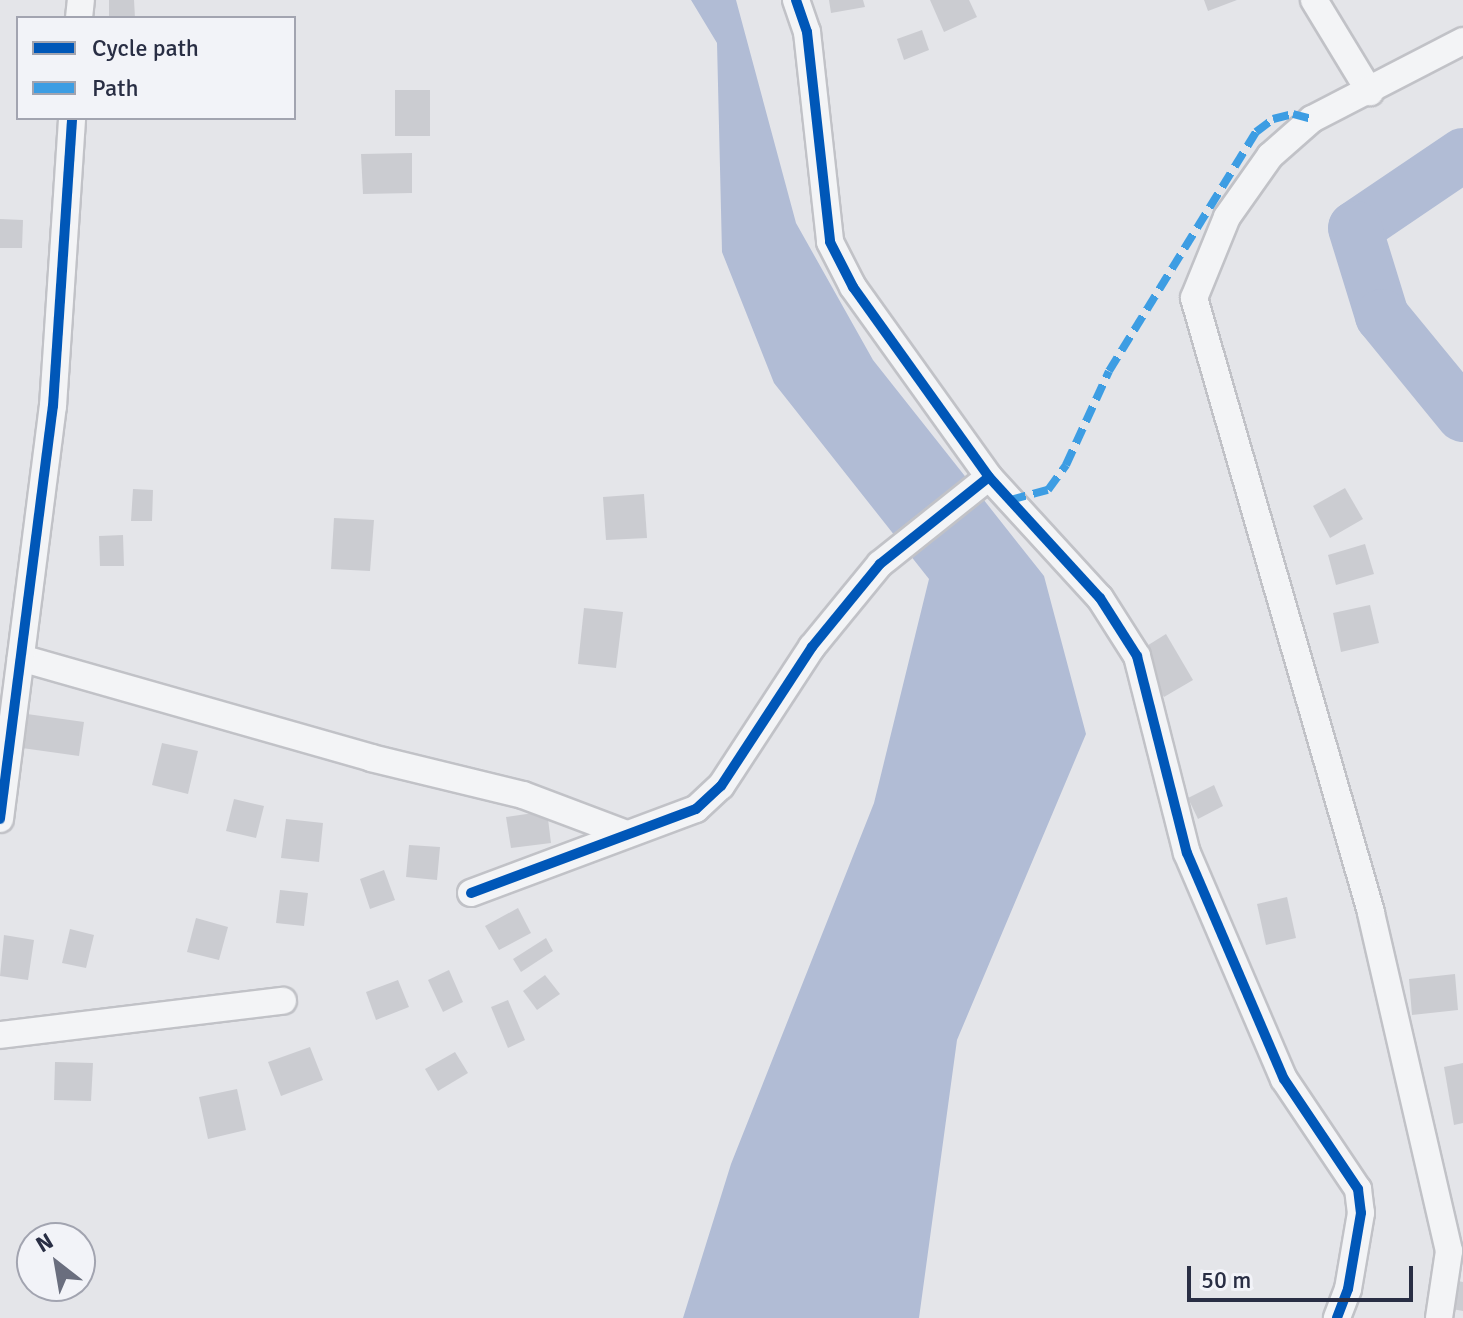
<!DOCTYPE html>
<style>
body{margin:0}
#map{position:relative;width:1463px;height:1318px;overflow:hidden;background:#e4e5e9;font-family:Signika,sans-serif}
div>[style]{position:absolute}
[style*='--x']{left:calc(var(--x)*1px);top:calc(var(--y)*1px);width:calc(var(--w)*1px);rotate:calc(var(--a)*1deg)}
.water>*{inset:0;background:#b1bcd5}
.river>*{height:54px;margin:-27px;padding:0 27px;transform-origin:27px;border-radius:27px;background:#b1bcd5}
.building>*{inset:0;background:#cbccd1}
.roads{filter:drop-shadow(2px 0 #c1c2c7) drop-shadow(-2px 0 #c1c2c7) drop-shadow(0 2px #c1c2c7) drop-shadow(0 -2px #c1c2c7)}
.street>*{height:26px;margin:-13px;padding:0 13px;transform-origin:13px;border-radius:13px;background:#f3f4f6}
.quiet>*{height:8px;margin-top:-4px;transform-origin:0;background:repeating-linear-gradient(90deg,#3d9de3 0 16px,transparent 0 24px)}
.cycleway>*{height:10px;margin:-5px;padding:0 5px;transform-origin:5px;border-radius:5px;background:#0057b8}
span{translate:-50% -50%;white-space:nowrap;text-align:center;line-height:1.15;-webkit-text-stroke:7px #f2f3f8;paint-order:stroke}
.legend{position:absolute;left:16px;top:16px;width:280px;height:104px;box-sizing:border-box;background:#f2f3f8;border:2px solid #a2a4b0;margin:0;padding:10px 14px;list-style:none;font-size:24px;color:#292e44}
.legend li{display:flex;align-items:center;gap:16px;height:40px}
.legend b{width:40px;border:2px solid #a2a4b0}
.north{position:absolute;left:16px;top:1222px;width:80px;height:80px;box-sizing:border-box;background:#f2f3f8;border:2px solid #a2a4b0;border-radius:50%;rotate:329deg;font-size:22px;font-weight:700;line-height:32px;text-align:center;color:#292e44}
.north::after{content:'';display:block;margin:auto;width:28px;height:36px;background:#6a6e7e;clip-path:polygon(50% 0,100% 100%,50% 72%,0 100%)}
.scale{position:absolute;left:1187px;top:1266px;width:226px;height:36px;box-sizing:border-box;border:4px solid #292e44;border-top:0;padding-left:10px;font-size:24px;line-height:28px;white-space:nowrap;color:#292e44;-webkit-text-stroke:6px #f2f3f8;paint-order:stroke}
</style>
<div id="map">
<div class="water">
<i style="clip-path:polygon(691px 0,736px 0,796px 223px,873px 360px,1044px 576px,1086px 734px,957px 1040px,919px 1318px,683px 1318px,731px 1164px,874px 803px,929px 579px,774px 383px,722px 252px,717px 43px)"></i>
</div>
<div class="river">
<i style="--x:1463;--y:155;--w:130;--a:145.9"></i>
<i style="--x:1355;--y:228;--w:92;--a:72.9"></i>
<i style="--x:1382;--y:316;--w:128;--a:50.7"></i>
</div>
<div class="building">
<i style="clip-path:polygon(109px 0,134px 0,135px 18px,109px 18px)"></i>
<i style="clip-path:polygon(829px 0,863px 0,865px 7px,831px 13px)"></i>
<i style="clip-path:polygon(930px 0,969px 0,977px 17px,944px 32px)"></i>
<i style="clip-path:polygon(1204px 0,1237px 0,1208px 11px)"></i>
<i style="clip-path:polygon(922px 30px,929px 50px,904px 60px,897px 39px)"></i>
<i style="clip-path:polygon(395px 90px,430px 90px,430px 136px,395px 136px)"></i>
<i style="clip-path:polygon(412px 153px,412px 193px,363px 194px,361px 154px)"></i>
<i style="clip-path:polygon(0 219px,23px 220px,22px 248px,0 248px)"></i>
<i style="clip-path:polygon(1345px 488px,1363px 519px,1330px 538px,1313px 506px)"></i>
<i style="clip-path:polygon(133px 489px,153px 490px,152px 521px,131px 521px)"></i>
<i style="clip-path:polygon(644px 494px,647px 538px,606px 540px,603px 497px)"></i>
<i style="clip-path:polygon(334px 518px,374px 520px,370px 571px,331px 569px)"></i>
<i style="clip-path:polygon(123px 535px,124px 566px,100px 566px,99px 536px)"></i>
<i style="clip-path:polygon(1365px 544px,1374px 574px,1336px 585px,1328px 555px)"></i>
<i style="clip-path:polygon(1370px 605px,1379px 643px,1341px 652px,1333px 613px)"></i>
<i style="clip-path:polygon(584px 608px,623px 612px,616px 668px,578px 664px)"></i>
<i style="clip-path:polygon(1166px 634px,1193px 680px,1164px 697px,1137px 652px)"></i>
<i style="clip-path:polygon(27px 714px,84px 722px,79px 756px,22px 748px)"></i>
<i style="clip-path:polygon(162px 743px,198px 751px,188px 794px,152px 785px)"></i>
<i style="clip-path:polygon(1214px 785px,1223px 806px,1198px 819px,1188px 798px)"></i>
<i style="clip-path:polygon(234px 799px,264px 806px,256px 838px,226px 831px)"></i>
<i style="clip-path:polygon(547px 811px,551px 843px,511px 848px,506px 817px)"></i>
<i style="clip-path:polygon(286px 819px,323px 823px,319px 862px,281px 858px)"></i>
<i style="clip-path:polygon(409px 845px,440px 847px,437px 880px,406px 877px)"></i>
<i style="clip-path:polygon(384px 870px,395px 900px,370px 909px,360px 879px)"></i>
<i style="clip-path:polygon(280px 890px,308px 893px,304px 926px,276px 923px)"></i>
<i style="clip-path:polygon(1287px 897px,1296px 938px,1266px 945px,1257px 904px)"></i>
<i style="clip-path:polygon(518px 908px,531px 933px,499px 950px,485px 926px)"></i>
<i style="clip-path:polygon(196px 918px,228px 927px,219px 960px,187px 952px)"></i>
<i style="clip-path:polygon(70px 929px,94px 935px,86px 968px,62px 963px)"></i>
<i style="clip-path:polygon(4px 935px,34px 940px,28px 980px,0 976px)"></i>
<i style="clip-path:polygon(546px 938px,553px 951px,521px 972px,513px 959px)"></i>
<i style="clip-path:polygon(449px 970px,463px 1002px,443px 1012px,428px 980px)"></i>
<i style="clip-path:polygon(1455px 974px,1458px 1010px,1412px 1015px,1409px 979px)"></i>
<i style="clip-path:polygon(545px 975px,560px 994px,537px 1010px,523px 991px)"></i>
<i style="clip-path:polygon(398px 980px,409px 1007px,376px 1020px,366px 992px)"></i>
<i style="clip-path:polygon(508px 1000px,525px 1040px,508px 1048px,491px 1007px)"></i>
<i style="clip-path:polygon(310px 1047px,323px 1080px,281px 1096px,268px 1062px)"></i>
<i style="clip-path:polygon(455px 1052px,468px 1073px,438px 1091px,425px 1069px)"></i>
<i style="clip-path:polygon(55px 1062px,93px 1063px,91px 1101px,54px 1100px)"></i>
<i style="clip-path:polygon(1463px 1063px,1463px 1123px,1454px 1125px,1444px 1067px)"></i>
<i style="clip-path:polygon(237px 1089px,246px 1130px,208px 1139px,199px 1097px)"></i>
<i style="clip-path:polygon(1458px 1281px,1463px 1282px,1463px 1311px,1452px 1309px)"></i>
</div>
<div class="roads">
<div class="street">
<i style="--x:796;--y:0;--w:34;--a:71"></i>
<i style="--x:807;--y:32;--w:211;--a:83.7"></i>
<i style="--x:830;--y:242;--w:51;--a:62.9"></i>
<i style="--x:853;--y:287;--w:234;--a:54.4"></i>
<i style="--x:989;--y:477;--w:164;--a:47.5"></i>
<i style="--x:1100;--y:598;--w:69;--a:57.5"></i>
<i style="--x:1137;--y:656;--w:203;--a:75.8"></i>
<i style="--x:1187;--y:853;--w:246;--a:66.8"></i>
<i style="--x:1284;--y:1079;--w:133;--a:56.1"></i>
<i style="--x:1358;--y:1189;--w:24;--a:83"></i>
<i style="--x:1361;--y:1213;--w:77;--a:99.7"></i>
<i style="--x:1348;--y:1289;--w:31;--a:111"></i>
<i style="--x:1314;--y:0;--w:108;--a:58.7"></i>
<i style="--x:79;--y:18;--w:18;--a:-84"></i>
<i style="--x:21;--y:658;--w:364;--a:15.9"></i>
<i style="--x:371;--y:758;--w:156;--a:13.7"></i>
<i style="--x:523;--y:795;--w:111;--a:20.6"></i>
<i style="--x:0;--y:819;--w:416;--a:-82.7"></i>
<i style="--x:53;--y:406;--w:289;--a:-86.2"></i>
<i style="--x:471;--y:893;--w:240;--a:-20.5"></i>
<i style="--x:696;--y:809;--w:34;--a:-43"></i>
<i style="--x:721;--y:786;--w:166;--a:-56.8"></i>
<i style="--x:812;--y:647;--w:107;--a:-50.7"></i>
<i style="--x:880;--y:564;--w:139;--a:-38.6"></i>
<i style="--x:0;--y:1035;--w:285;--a:-6.9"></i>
<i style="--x:1439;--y:1318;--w:68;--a:-81.5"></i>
<i style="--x:1449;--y:1251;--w:348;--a:-103"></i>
<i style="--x:1371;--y:912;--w:639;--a:-106.08"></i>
<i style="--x:1194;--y:298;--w:87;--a:-67.8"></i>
<i style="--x:1227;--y:217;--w:75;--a:-54.8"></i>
<i style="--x:1270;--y:156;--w:56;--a:-41.4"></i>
<i style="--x:1312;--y:119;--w:170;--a:-27.3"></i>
</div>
</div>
<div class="quiet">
<i style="--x:1010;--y:500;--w:39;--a:-15"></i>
<i style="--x:1048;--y:490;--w:31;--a:-54"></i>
<i style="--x:1066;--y:465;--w:103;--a:-65.4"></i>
<i style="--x:1109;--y:371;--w:281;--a:-58.4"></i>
<i style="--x:1256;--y:132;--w:21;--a:-37"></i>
<i style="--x:1273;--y:119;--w:21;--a:-14"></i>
<i style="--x:1293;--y:114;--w:20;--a:15"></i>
</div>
<div class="cycleway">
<i style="--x:796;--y:0;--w:34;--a:71"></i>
<i style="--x:807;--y:32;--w:211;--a:83.7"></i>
<i style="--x:830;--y:242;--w:51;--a:62.9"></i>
<i style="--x:853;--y:287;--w:234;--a:54.4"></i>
<i style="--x:989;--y:477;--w:164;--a:47.5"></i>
<i style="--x:1100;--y:598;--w:69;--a:57.5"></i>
<i style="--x:1137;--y:656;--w:203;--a:75.8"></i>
<i style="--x:1187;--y:853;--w:246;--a:66.8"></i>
<i style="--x:1284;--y:1079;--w:133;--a:56.1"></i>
<i style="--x:1358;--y:1189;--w:24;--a:83"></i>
<i style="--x:1361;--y:1213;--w:77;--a:99.7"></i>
<i style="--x:1348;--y:1289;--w:31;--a:111"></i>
<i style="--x:0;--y:819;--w:416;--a:-82.7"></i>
<i style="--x:53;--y:406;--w:289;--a:-86.2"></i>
<i style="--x:471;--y:893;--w:240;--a:-20.5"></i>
<i style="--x:696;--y:809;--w:34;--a:-43"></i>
<i style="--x:721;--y:786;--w:166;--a:-56.8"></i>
<i style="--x:812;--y:647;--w:107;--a:-50.7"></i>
<i style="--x:880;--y:564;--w:139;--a:-38.6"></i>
</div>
<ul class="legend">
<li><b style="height:10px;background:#0057b8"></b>Cycle path</li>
<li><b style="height:10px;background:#3d9de3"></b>Path</li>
</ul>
<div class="north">N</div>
<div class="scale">50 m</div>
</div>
